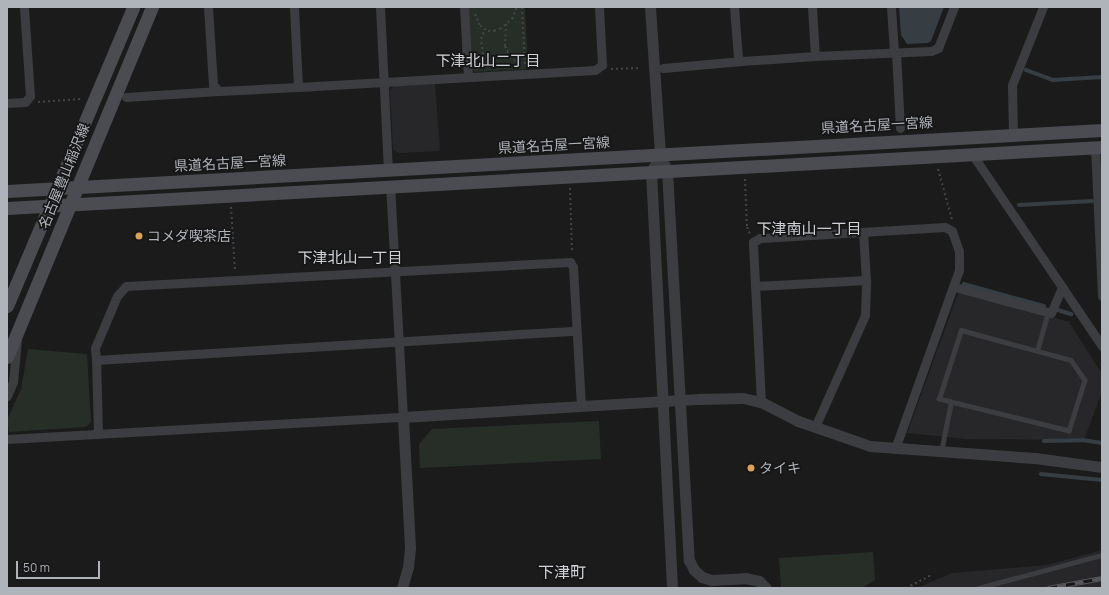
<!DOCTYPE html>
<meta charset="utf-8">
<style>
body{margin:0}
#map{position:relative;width:1109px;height:595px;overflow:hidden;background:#1b1b1c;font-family:Manrope,"Noto Sans JP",sans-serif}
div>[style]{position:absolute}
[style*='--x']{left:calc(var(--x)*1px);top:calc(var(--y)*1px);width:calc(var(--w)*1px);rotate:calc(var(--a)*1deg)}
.built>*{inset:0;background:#272729}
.green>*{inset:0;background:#272e27}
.water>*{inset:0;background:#363e44}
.stream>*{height:3.5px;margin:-1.75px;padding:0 1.75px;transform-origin:1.75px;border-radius:1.75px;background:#363e44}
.path>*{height:2px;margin-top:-1px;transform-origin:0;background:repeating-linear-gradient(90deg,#424448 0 2px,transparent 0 5px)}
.service>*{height:4.5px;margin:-2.25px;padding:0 2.25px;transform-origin:2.25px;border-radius:2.25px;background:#3c3d41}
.minor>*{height:9px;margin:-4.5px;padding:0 4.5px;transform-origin:4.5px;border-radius:4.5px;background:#3c3d41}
.tertiary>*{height:11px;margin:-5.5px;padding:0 5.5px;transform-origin:5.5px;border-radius:5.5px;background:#3c3d41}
.secondary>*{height:13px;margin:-6.5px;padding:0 6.5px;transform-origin:6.5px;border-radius:6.5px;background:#4a4c51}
.rail>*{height:4.5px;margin-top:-2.25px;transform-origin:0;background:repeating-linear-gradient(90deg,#161617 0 9px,#55575c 0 18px);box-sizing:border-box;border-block:1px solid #55575c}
.dots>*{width:11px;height:11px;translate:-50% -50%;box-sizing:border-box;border:2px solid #161617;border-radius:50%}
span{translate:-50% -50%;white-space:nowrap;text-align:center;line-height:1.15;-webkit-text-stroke:3.5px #161617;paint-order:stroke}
.street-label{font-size:14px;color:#afb3ba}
.poi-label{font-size:14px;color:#afb3ba}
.left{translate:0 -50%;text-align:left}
.neighbourhood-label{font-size:15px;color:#cfd2d7}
.quarter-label{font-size:16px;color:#cfd2d7}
.frame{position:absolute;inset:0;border:8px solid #afb3ba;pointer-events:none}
.scale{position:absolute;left:16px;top:561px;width:84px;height:18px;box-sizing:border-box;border:2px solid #afb3ba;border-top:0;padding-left:5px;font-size:12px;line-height:14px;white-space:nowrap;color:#afb3ba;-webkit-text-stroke:3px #161617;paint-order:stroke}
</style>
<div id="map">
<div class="built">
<i style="clip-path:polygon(435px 84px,440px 151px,398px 153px,393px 149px,390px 90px,394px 86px)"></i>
<i style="clip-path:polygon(959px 291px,1069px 322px,1102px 374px,1102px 392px,1084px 440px,966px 439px,907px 433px)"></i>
<i style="clip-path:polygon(1102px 550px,1102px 588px,917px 588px,952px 573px,1047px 565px)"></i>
</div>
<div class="green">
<i style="clip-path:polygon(468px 7px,525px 7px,528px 69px,475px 72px,470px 68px)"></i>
<i style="clip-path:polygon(28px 349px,87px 354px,91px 422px,86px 427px,9px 432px,7px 420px,21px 389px)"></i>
<i style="clip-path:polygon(599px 421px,601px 459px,420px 468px,419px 444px,432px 429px)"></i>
<i style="clip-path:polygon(873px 552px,875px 580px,862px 588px,781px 588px,779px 558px)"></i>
</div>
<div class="water">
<i style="clip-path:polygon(899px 7px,944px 7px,931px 41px,928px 43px,907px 44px,901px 35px)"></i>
</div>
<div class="stream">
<i style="--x:1026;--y:70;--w:29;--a:20"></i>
<i style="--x:1053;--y:80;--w:49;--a:-3.5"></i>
<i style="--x:1019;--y:205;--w:73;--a:-3.1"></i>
<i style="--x:964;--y:284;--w:83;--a:15.4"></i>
<i style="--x:1058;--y:310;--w:14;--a:17"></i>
<i style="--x:1044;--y:441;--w:39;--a:-1"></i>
<i style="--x:1083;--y:440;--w:19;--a:9"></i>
<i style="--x:1041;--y:474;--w:61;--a:5.6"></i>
</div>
<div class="path">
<i style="--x:522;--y:7;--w:58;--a:87"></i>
<i style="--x:475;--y:14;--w:13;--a:67"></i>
<i style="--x:480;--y:26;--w:9;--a:32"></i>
<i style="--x:488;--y:31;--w:6;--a:0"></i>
<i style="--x:494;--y:31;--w:6;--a:-18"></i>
<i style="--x:500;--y:29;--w:16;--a:-40"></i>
<i style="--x:512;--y:19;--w:13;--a:-67"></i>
<i style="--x:506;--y:24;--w:22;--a:93"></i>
<i style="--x:505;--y:46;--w:12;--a:66"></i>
<i style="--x:510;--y:57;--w:11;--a:38"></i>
<i style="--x:476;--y:65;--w:5;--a:-11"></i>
<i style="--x:481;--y:64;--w:6;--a:-59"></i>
<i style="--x:484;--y:59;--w:20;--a:-99"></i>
<i style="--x:481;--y:39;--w:11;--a:-68"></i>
<i style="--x:611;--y:69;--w:30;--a:-2"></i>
<i style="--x:38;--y:102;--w:43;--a:-4"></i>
<i style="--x:938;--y:169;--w:53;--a:74.6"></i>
<i style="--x:745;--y:179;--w:48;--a:87.6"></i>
<i style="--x:747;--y:227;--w:8;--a:67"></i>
<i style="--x:570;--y:188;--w:64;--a:88.2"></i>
<i style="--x:231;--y:207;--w:64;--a:86.4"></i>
<i style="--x:906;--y:588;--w:29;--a:-27"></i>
</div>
<div class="service">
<i style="--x:961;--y:330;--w:114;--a:15.3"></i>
<i style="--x:1071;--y:360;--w:24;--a:55"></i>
<i style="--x:1085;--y:380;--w:53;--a:107.4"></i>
<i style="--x:1069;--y:431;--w:134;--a:-166.2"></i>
<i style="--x:939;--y:399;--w:72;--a:-72.3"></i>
<i style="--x:1037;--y:351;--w:41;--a:-74.2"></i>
<i style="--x:941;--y:452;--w:51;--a:-78.7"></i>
<i style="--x:978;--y:588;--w:128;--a:-14.9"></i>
</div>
<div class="minor">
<i style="--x:208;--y:7;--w:78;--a:86.3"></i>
<i style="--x:213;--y:85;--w:8;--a:45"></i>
<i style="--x:219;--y:91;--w:79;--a:-2.9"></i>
<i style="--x:298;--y:87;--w:80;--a:-92.9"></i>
<i style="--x:380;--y:7;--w:163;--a:87.2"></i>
<i style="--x:464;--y:7;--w:70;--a:86.7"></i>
<i style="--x:734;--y:7;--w:51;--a:85.5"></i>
<i style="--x:738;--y:58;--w:5;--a:37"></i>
<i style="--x:742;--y:61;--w:73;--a:-3.9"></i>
<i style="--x:815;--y:56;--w:116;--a:-2.5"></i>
<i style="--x:931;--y:51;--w:8;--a:-23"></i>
<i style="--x:938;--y:48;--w:44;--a:-68.7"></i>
<i style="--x:812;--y:7;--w:49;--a:86.5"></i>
<i style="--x:891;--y:7;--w:45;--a:86.2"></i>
<i style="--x:896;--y:52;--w:76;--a:87"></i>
<i style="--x:663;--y:68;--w:79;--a:-5.1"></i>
<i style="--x:298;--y:87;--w:297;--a:-3.3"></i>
<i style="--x:595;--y:70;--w:9;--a:-36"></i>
<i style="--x:602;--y:65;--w:58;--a:-93"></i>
<i style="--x:126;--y:97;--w:93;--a:-3.7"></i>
<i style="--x:7;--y:103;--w:18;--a:-3"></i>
<i style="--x:25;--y:102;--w:8;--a:-50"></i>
<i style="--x:30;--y:96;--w:89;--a:-93.9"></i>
<i style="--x:1013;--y:134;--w:49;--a:-91.2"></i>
<i style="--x:1012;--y:85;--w:84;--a:-68.3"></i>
<i style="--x:1095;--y:147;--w:149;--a:87.3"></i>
<i style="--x:972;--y:154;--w:232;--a:55.9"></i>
<i style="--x:755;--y:286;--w:111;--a:-3.1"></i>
<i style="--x:955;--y:287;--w:99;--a:15.2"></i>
<i style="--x:1051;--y:313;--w:28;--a:-67"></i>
<i style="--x:96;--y:360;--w:12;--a:-95"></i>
<i style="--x:95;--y:348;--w:56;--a:-67.1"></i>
<i style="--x:117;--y:296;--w:13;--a:-48"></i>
<i style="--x:126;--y:286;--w:445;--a:-3.1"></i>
<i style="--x:570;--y:262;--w:6;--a:59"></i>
<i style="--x:573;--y:267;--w:140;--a:86.7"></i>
<i style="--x:7;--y:396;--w:15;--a:-67"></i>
<i style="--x:13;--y:382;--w:42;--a:-84.6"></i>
<i style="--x:761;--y:402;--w:160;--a:-92.9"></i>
<i style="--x:753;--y:242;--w:8;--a:-30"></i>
<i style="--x:760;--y:238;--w:185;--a:-3.4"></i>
<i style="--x:945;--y:227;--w:8;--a:30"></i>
<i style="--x:952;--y:231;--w:21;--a:71"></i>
<i style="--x:959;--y:251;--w:19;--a:90"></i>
<i style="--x:959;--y:270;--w:190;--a:109.7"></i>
<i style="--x:815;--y:427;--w:123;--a:-65.9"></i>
<i style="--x:865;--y:315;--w:35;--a:-88"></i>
<i style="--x:866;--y:280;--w:48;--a:-93.6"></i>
<i style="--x:98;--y:434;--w:74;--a:-91.5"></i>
<i style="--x:96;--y:360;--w:481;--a:-3.5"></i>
<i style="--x:7;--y:439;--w:397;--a:-3.2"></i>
<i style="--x:403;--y:417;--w:231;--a:-93.2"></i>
</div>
<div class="tertiary">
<i style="--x:650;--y:7;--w:148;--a:86.1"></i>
<i style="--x:660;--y:155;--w:17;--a:66"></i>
<i style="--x:667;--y:171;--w:390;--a:86.8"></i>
<i style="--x:689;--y:560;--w:11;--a:63"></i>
<i style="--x:694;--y:570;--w:11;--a:41"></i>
<i style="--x:702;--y:577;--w:9;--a:18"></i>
<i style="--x:711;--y:580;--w:34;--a:-3"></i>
<i style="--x:745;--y:578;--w:14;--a:12"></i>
<i style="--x:759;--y:581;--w:10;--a:45"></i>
<i style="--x:660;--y:155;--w:19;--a:118"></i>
<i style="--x:651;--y:172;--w:417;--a:87.1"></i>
<i style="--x:402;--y:588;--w:22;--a:-74"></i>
<i style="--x:408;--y:567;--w:20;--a:-84"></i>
<i style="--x:410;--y:547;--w:130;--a:-93.1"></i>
<i style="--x:403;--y:417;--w:297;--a:-3.5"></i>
<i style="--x:699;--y:399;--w:44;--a:-1.3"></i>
<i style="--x:743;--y:398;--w:18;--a:13"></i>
<i style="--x:761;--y:402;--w:42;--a:27.2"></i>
<i style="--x:798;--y:421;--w:76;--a:19.1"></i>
<i style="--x:870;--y:446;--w:165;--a:4.2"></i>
<i style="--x:1035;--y:458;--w:68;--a:7.7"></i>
</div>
<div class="secondary">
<i style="--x:7;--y:191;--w:1097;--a:-3.19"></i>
<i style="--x:7;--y:208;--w:1097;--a:-3.19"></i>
<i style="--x:7;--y:306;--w:324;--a:-67.1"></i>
<i style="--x:7;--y:357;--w:379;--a:-67.5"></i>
</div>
<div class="rail">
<i style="--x:1048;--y:588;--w:55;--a:-10.5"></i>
</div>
<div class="dots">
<i style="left:139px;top:236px;background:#dca253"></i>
<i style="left:751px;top:468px;background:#dca253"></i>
</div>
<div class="street-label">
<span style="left:877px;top:125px;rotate:-3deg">県道名古屋一宮線</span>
<span style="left:554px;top:145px;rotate:-3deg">県道名古屋一宮線</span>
<span style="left:230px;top:163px;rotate:-3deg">県道名古屋一宮線</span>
<span style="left:64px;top:176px;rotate:-68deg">名古屋豊山稲沢線</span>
</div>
<div class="poi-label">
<span class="left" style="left:147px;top:236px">コメダ喫茶店</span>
<span class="left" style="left:759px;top:468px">タイキ</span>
</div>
<div class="neighbourhood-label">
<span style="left:488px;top:61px">下津北山二丁目</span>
<span style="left:809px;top:229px">下津南山一丁目</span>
<span style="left:350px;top:258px">下津北山一丁目</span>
</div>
<div class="quarter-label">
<span style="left:562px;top:572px">下津町</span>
</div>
<div class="frame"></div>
<div class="scale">50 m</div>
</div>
